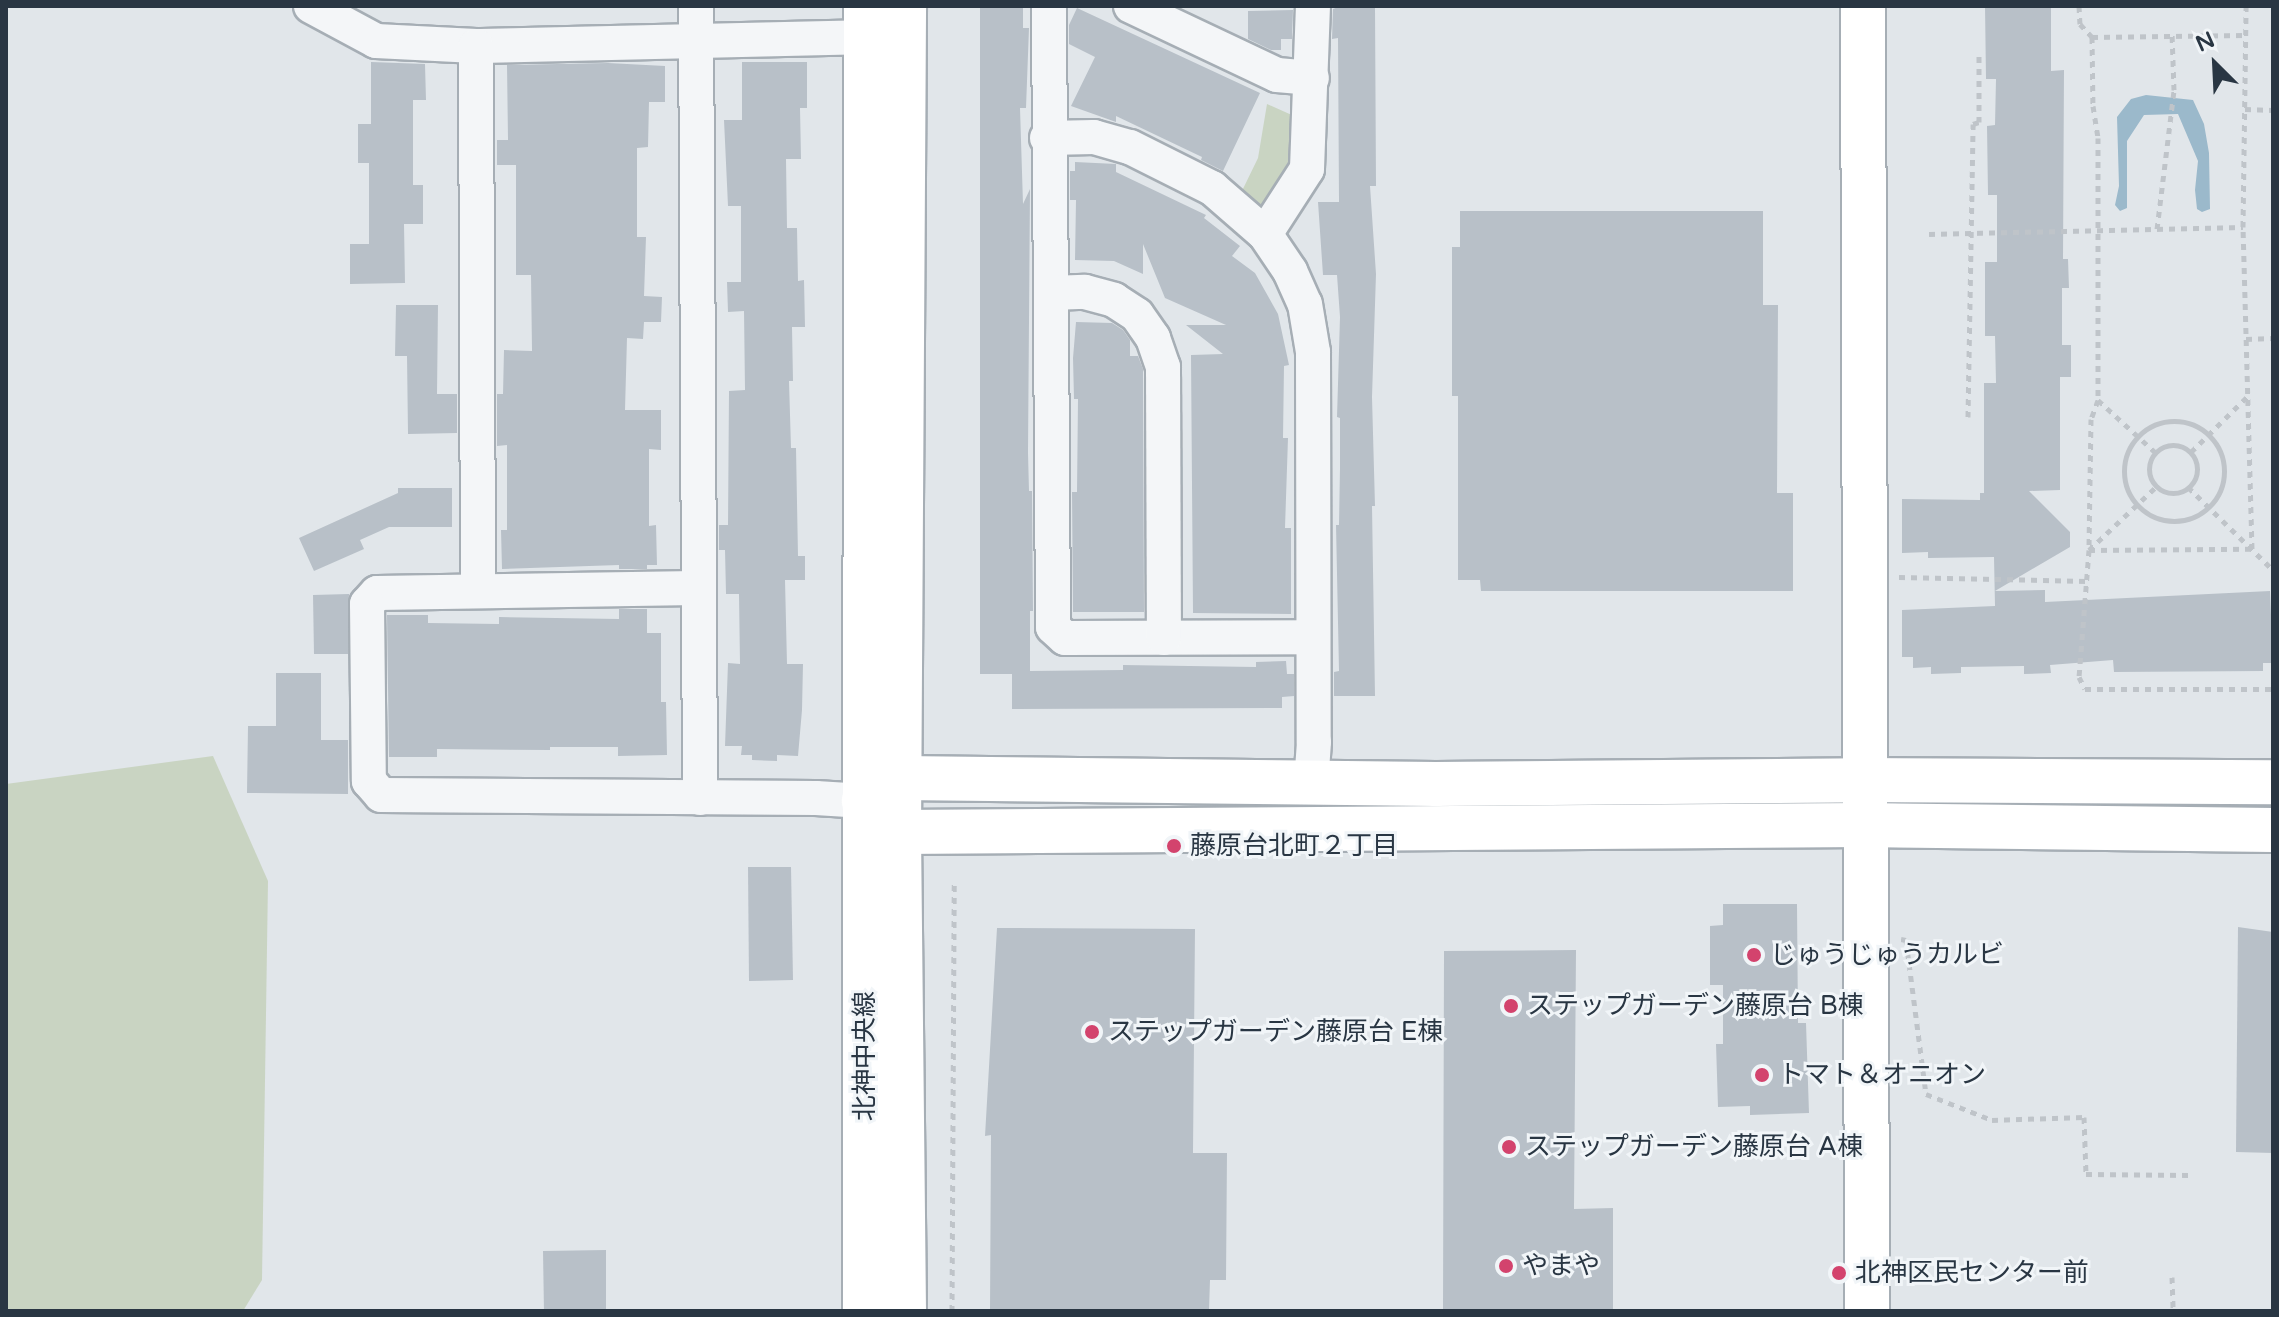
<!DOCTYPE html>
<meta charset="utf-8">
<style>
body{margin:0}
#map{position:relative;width:2279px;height:1317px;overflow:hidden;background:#e1e6ea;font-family:"Varela Round","Noto Sans JP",sans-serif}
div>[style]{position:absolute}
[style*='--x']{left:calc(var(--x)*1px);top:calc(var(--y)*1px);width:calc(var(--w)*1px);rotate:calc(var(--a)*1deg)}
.green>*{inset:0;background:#c9d4c2}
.water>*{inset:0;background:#9bb9cb}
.building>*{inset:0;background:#b8c0c8}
.path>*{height:5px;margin-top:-2.5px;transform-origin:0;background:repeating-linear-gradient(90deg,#bfc4c9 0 6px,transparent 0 12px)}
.path>.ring{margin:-2.5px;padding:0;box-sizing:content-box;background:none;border:5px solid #bfc4c9;border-radius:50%}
.roads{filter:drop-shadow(2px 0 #a6aeb5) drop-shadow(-2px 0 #a6aeb5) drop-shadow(0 2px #a6aeb5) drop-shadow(0 -2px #a6aeb5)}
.street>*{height:34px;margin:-17px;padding:0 17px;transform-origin:17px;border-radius:17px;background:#f4f6f8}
.secondary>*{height:44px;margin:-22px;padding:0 22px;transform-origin:22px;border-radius:22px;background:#fff}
.dots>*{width:22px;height:22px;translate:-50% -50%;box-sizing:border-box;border:4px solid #f1f5f8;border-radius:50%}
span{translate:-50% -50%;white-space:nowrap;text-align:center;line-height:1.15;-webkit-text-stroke:6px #f1f5f8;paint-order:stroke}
.poi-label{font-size:26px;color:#293643}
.left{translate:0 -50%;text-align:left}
.street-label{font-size:26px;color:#293643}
.frame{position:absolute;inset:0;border:8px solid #293643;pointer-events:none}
.north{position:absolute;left:2175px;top:24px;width:80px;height:80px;-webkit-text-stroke:6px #f1f5f8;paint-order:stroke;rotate:336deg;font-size:22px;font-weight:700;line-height:32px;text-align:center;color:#293643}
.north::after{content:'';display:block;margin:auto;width:28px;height:36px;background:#293643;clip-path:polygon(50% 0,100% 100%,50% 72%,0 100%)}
</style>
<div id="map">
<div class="green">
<i style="clip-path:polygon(1267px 104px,1294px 116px,1301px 159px,1276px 215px,1240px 195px,1258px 158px)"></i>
<i style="clip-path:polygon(213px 756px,268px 881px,262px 1280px,243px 1311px,6px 1311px,6px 784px)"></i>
</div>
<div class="water">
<i style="clip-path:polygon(2146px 95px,2193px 100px,2204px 124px,2209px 153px,2210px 209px,2202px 212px,2197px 209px,2195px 190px,2198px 161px,2178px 114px,2144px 115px,2127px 141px,2127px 208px,2120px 211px,2115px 205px,2119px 186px,2117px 117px,2131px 99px)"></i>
</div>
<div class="building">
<i style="clip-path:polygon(980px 6px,1023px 6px,1023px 28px,1029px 28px,1026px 108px,1020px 108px,1023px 204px,1030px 189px,1028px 453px,1029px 491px,1032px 491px,1033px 611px,1030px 611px,1030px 671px,1123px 670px,1123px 665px,1256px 667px,1256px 662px,1286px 661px,1287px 674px,1294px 674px,1294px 696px,1282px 697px,1282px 708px,1012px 709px,1012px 674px,980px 674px)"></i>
<i style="clip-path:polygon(1985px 6px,2051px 6px,2051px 71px,2064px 70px,2063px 259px,2068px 259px,2069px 288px,2062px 288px,2062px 345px,2071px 345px,2071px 377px,2060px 377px,2060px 490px,2029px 491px,2070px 532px,2070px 547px,1995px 591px,2045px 590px,2045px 602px,2270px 591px,2273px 663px,2263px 663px,2263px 671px,2114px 672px,2113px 660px,2050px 665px,2051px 673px,2024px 674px,2024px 666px,1961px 667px,1961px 673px,1931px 674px,1931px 667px,1913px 668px,1913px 657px,1902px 657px,1902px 610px,1995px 606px,1994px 557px,1928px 558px,1928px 552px,1902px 553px,1902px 499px,1980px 500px,1980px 493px,1984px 493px,1984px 383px,1996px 383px,1995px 336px,1985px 336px,1985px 262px,1997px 262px,1997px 195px,1988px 195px,1987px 126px,1995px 125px,1996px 79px,1986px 79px)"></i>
<i style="clip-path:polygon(1338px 7px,1375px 7px,1376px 186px,1370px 186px,1376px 274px,1372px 397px,1375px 506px,1372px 506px,1375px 696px,1334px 696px,1334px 672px,1339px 671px,1336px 525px,1339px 525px,1340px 468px,1340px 418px,1337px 417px,1340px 317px,1337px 275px,1323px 275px,1318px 202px,1339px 202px,1338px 38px,1332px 39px,1333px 9px)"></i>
<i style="clip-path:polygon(1077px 8px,1260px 93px,1223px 171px,1201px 160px,1202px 157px,1116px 116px,1116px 122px,1071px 106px,1095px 57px,1069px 44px,1069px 25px)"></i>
<i style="clip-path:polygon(1293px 10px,1292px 39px,1281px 39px,1281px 50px,1271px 50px,1248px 39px,1248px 11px)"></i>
<i style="clip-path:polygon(371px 62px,425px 64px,426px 100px,413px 100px,413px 185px,423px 185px,423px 224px,404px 224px,405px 283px,350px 284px,350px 244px,369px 244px,369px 163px,358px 163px,358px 124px,371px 124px)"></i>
<i style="clip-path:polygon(742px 62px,807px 62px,807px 108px,800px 108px,801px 159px,786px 159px,787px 228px,797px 228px,798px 281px,804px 280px,805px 327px,792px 327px,793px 381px,789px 381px,791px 448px,796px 448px,798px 556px,805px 556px,805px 580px,785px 580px,787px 664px,803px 664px,802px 710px,798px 756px,777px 755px,777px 761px,752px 760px,752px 755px,741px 755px,742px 746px,725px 746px,728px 663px,740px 664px,739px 594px,726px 594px,725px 550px,719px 550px,719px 525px,728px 525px,729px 391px,745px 390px,744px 311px,728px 312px,727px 282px,741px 282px,741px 206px,728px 206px,724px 120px,742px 120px)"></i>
<i style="clip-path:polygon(608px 63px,665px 66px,665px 102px,649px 102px,648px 147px,637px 148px,637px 237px,646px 237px,644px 296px,662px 297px,661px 322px,644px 322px,643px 339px,627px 338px,625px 410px,661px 410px,661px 450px,649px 449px,649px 526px,656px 525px,657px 565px,647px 565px,647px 569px,619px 569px,619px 565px,502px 569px,501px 530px,507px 530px,507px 445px,497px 446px,497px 394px,503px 394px,504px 350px,532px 351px,531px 275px,516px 275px,516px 165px,497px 165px,497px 140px,508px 140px,507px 65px)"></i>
<i style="clip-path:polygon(1075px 162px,1116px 164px,1116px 172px,1206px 215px,1204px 218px,1240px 246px,1232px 256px,1255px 273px,1278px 314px,1289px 365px,1284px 366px,1283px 438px,1288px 438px,1285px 528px,1291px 528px,1291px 614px,1193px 613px,1191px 355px,1223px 354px,1186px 325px,1226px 325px,1165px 298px,1143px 244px,1143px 274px,1114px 261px,1075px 260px,1076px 200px,1070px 200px,1070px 171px,1075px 171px)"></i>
<i style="clip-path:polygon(1460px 211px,1763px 211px,1763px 305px,1778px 305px,1777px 493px,1793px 493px,1793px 591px,1481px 591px,1480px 580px,1458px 580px,1458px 396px,1452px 396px,1452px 247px,1460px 247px)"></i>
<i style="clip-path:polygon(396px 305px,438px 305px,437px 394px,457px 394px,457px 433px,408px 434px,407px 356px,395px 356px)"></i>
<i style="clip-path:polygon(1076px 322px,1112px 323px,1123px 330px,1130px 340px,1130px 356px,1138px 356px,1143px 369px,1144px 612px,1073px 612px,1072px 492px,1077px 492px,1078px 399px,1074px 399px,1073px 358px)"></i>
<i style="clip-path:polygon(398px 488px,452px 488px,452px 527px,389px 527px,360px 540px,364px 549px,314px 571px,299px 538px,398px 493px)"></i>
<i style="clip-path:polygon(349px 594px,348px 654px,314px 654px,313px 595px)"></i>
<i style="clip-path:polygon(619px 609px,647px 609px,647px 633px,661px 633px,661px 702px,666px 702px,667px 755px,618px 756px,618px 747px,550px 747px,550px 750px,437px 749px,437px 757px,389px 757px,387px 615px,428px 615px,428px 623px,499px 624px,499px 617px,619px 619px)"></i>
<i style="clip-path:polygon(276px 673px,321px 673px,321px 740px,348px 740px,348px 794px,247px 793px,248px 726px,276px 726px)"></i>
<i style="clip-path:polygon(748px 867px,791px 867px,793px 980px,749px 981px)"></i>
<i style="clip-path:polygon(1723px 904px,1797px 904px,1798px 1023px,1806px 1023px,1809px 1113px,1750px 1115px,1750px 1106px,1718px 1107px,1716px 1044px,1723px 1044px,1723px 985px,1710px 985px,1710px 926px,1723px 925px)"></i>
<i style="clip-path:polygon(2238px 927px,2273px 932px,2273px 1153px,2236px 1152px)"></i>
<i style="clip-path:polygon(997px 928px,1195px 929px,1193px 1153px,1227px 1153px,1226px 1280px,1210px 1280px,1209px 1311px,990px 1311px,991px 1135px,985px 1136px)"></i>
<i style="clip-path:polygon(1576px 950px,1574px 1209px,1613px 1208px,1613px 1311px,1443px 1311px,1444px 951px)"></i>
<i style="clip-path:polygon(606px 1250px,606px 1311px,544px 1311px,543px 1251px)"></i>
</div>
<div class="path">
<i style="--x:2079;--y:6;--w:18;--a:87"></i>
<i style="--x:2080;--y:24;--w:18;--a:47"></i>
<i style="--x:2092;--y:37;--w:154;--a:-0.7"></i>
<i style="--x:2092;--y:37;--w:69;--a:89.2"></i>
<i style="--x:2093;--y:106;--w:32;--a:81"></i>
<i style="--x:2098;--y:138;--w:262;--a:90"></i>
<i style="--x:2098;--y:400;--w:20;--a:110"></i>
<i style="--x:2091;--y:419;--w:131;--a:90.9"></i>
<i style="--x:2089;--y:550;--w:127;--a:94.5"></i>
<i style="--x:2079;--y:677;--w:13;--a:63"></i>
<i style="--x:2085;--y:689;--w:188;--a:0"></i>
<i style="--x:2245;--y:109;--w:28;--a:2"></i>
<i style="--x:2157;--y:229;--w:140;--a:-83"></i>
<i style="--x:2174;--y:90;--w:57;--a:-92"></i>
<i style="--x:1929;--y:234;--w:314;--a:-1.3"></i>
<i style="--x:2246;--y:339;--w:27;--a:-2"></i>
<i style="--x:2098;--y:400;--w:79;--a:42.4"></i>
<i style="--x:1968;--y:417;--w:293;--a:-89"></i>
<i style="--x:1973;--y:124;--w:6;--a:-18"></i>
<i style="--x:1979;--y:122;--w:66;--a:-90"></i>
<i class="ring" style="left:2124px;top:421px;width:95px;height:95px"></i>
<i class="ring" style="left:2149px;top:445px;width:43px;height:43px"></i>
<i style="--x:2191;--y:452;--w:78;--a:-44.5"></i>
<i style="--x:2188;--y:487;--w:119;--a:44.3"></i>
<i style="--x:2089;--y:550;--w:163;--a:-0.4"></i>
<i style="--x:2252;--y:549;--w:322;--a:-91.6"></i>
<i style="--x:2243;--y:227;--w:221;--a:-89.2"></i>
<i style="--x:2089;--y:550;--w:93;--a:-43.3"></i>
<i style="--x:1899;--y:577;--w:187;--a:1.2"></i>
<i style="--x:1901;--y:939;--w:5;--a:11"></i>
<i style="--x:1906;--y:940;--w:155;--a:82.6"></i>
<i style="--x:1926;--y:1094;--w:71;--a:21.5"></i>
<i style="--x:1992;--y:1120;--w:92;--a:-1.9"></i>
<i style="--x:2084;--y:1117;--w:57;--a:88"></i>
<i style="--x:2086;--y:1174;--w:103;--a:0.6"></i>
<i style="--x:2172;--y:1277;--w:34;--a:88"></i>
<i style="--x:952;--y:1311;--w:429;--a:-89.7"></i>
</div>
<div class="roads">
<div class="street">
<i style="--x:311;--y:6;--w:74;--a:28.3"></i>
<i style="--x:376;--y:41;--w:100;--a:2.9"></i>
<i style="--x:476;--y:46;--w:390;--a:-1.3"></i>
<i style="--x:696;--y:6;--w:792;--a:89.71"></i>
<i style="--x:1049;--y:6;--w:621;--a:89.63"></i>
<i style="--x:1053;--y:627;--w:16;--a:43"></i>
<i style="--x:1065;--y:638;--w:247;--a:-0.2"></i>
<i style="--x:1131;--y:6;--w:161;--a:25.3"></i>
<i style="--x:1277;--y:75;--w:35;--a:5"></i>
<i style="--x:476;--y:46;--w:545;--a:89.79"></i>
<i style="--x:1047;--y:138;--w:47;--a:-1.2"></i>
<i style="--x:1094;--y:137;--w:37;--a:16"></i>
<i style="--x:1130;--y:147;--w:92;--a:26.6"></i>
<i style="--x:1212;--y:188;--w:70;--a:41"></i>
<i style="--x:1265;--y:234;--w:45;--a:56"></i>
<i style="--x:1290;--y:271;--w:36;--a:66"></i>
<i style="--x:1305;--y:304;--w:49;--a:80.5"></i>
<i style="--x:1313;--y:352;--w:390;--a:89.9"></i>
<i style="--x:1314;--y:742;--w:42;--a:94.1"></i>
<i style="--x:1265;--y:234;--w:77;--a:-57.1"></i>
<i style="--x:1307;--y:169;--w:163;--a:-87.9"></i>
<i style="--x:1051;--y:293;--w:34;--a:-2"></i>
<i style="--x:1085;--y:292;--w:30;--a:15"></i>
<i style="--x:1114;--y:300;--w:27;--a:33"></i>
<i style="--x:1137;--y:315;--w:28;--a:55"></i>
<i style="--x:1153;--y:338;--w:31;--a:71"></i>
<i style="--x:1163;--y:367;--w:271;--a:89.8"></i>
<i style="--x:696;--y:588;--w:319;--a:179.1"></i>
<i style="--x:377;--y:593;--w:15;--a:132"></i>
<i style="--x:367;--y:604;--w:177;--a:89.4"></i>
<i style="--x:369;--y:781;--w:18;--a:49"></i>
<i style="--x:381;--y:795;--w:435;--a:0.4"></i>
<i style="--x:816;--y:798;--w:48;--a:3.6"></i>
</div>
<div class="secondary">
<i style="--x:1863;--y:6;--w:1305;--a:89.82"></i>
<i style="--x:864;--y:801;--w:47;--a:41.5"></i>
<i style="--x:899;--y:832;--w:964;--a:-0.42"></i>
<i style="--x:1863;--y:825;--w:410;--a:0.7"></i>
<i style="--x:864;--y:801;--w:44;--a:-31.9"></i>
<i style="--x:901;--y:778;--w:535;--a:0.64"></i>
<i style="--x:1436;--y:784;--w:427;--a:-0.5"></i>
<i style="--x:1863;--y:780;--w:410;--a:0.3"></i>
<i style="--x:865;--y:1311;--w:1305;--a:-89.96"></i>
<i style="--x:904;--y:1311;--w:479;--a:-90.6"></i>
<i style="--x:899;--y:832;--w:826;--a:-89.65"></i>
</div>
</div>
<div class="dots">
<i style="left:1174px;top:846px;background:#d3436d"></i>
<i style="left:1754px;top:955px;background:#d3436d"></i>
<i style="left:1511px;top:1006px;background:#d3436d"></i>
<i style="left:1092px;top:1032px;background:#d3436d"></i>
<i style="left:1762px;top:1075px;background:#d3436d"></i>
<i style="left:1509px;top:1147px;background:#d3436d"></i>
<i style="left:1506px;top:1266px;background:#d3436d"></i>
<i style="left:1839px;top:1273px;background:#d3436d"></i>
</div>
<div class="poi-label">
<span class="left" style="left:1190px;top:846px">藤原台北町２丁目</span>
<span class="left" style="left:1770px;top:955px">じゅうじゅうカルビ</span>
<span class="left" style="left:1527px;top:1006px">ステップガーデン藤原台 B棟</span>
<span class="left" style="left:1108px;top:1032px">ステップガーデン藤原台 E棟</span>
<span class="left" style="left:1778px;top:1075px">トマト＆オニオン</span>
<span class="left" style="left:1525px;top:1147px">ステップガーデン藤原台 A棟</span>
<span class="left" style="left:1522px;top:1266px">やまや</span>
<span class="left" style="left:1855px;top:1273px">北神区民センター前</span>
</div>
<div class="street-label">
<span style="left:865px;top:1056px;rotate:-90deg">北神中央線</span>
</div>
<div class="frame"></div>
<div class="north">N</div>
</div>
